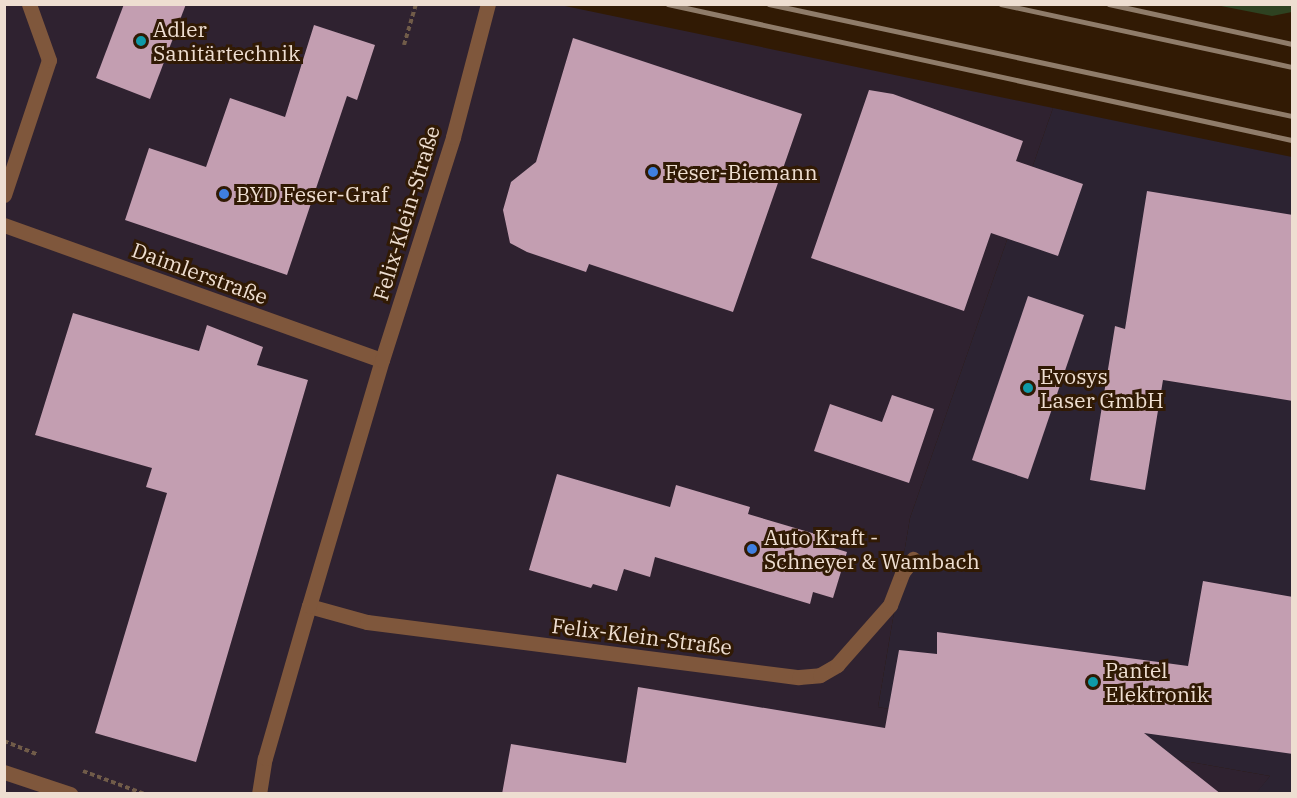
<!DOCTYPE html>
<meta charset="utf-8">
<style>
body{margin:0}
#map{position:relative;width:1297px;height:798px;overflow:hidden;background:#311a04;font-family:"IBM Plex Serif",serif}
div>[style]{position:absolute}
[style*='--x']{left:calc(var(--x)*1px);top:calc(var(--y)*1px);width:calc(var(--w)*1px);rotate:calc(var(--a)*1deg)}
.commercial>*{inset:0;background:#2f2230}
.industrial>*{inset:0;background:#2c2332}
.green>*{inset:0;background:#2e4221}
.building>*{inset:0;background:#c39eb1}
.path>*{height:4px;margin-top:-2px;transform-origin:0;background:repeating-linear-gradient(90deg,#715c49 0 4.5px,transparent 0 7.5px)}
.service>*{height:15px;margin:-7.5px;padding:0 7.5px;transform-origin:7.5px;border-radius:7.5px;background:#7f573c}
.minor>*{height:15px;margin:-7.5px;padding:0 7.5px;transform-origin:7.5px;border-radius:7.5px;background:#7f573c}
.tertiary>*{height:15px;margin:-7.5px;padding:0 7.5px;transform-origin:7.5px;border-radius:7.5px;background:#7f573c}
.rail>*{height:4.5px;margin:-2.25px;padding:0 2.25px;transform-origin:2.25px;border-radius:2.25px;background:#8f7c6a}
.dots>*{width:16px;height:16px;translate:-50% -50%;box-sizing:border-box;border:3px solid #311a04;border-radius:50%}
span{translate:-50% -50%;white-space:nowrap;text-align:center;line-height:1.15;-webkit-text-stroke:6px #311a04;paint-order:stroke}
.poi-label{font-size:21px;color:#eeded1}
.left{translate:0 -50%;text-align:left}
.street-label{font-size:21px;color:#eeded1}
.frame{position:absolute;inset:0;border:6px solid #eeded1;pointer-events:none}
</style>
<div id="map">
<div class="commercial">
<i style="clip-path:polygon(5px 4px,560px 5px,1053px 108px,910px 518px,878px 707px,1270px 776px,1256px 794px,5px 794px)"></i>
</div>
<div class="industrial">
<i style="clip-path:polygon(1053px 108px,1292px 157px,1292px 793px,1256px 793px,1270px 776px,878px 707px,910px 518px)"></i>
</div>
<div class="green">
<i style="clip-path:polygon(1216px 5px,1292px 5px,1292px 12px,1272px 16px)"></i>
</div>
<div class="building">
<i style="clip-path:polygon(124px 4px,186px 4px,150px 99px,96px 78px)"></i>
<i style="clip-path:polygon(314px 25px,375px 45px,357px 100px,347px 96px,287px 275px,125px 220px,149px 148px,206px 167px,230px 98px,285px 117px)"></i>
<i style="clip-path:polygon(573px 38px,802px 114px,733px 312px,589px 264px,586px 272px,527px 252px,510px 243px,503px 210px,511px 182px,536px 162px)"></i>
<i style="clip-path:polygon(869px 90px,893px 94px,1023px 141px,1016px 161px,1083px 184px,1058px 256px,991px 233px,964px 311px,811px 258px)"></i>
<i style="clip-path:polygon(1147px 191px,1293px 215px,1293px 401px,1163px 380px,1145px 490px,1090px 480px,1115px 326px,1125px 329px)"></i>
<i style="clip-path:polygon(1028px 296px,1084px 315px,1028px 479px,972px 460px)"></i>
<i style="clip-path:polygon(73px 313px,199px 351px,207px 325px,263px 347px,257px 365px,308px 380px,196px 762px,95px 733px,167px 493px,146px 487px,152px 468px,35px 435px)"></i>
<i style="clip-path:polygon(892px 395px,934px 409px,909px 483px,814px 451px,830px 404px,882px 422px)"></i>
<i style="clip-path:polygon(557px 474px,670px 507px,676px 485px,750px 507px,748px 514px,829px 538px,827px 546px,847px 552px,833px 598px,813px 592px,810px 604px,655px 557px,650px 577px,624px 569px,617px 591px,593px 584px,591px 588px,529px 570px)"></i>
<i style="clip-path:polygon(1203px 581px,1293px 597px,1293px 754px,1144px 733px,1221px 794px,502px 794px,511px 744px,626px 763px,638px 687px,885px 728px,899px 650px,937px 654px,937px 632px,1188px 666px)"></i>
</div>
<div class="path">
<i style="--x:404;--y:45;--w:43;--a:-73.7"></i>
<i style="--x:4;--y:741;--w:35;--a:22"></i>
<i style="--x:83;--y:771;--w:66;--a:20.4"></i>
<i style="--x:145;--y:794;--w:49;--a:0"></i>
</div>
<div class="service">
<i style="--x:4;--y:195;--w:142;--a:-71.6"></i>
<i style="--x:49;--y:60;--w:59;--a:-109.7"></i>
<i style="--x:309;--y:606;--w:60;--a:15.4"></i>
<i style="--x:367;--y:622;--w:435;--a:7.3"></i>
<i style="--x:799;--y:677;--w:21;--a:-5"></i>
<i style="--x:820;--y:675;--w:20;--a:-30"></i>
<i style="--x:837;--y:665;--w:80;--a:-48.5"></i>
<i style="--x:890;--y:605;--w:34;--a:-69"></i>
<i style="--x:902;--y:573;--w:18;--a:-52"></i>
</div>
<div class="minor">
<i style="--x:4;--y:225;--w:401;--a:19.7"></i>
</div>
<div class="tertiary">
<i style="--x:4;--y:772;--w:70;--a:18.4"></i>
<i style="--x:259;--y:794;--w:36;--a:-81"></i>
<i style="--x:265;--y:758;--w:158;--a:-73.9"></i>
<i style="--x:309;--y:606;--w:257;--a:-73.5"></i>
<i style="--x:382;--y:360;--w:234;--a:-72.3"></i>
<i style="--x:453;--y:137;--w:138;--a:-75.3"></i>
</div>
<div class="rail">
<i style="--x:668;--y:4;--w:639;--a:12.3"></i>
<i style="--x:769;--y:4;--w:535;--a:12.09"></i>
<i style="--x:1001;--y:4;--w:298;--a:12.2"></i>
<i style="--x:1109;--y:4;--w:187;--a:12.3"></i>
</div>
<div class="dots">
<i style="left:141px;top:41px;background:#0f9aa8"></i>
<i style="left:653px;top:172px;background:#3f7fe0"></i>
<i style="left:224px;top:194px;background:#3f7fe0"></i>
<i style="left:1028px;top:388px;background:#0f9aa8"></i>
<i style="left:752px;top:549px;background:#3f7fe0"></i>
<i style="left:1093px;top:682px;background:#0f9aa8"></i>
</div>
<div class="poi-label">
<span class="left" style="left:153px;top:41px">Adler<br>Sanitärtechnik</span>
<span class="left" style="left:665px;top:172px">Feser-Biemann</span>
<span class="left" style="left:236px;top:194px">BYD Feser-Graf</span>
<span class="left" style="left:1040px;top:388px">Evosys<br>Laser GmbH</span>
<span class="left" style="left:764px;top:549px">Auto Kraft -<br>Schneyer &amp; Wambach</span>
<span class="left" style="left:1105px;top:682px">Pantel<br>Elektronik</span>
</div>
<div class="street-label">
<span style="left:406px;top:213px;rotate:-73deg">Felix-Klein-Straße</span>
<span style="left:200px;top:273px;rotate:20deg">Daimlerstraße</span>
<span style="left:642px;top:636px;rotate:7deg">Felix-Klein-Straße</span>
</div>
<div class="frame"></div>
</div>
